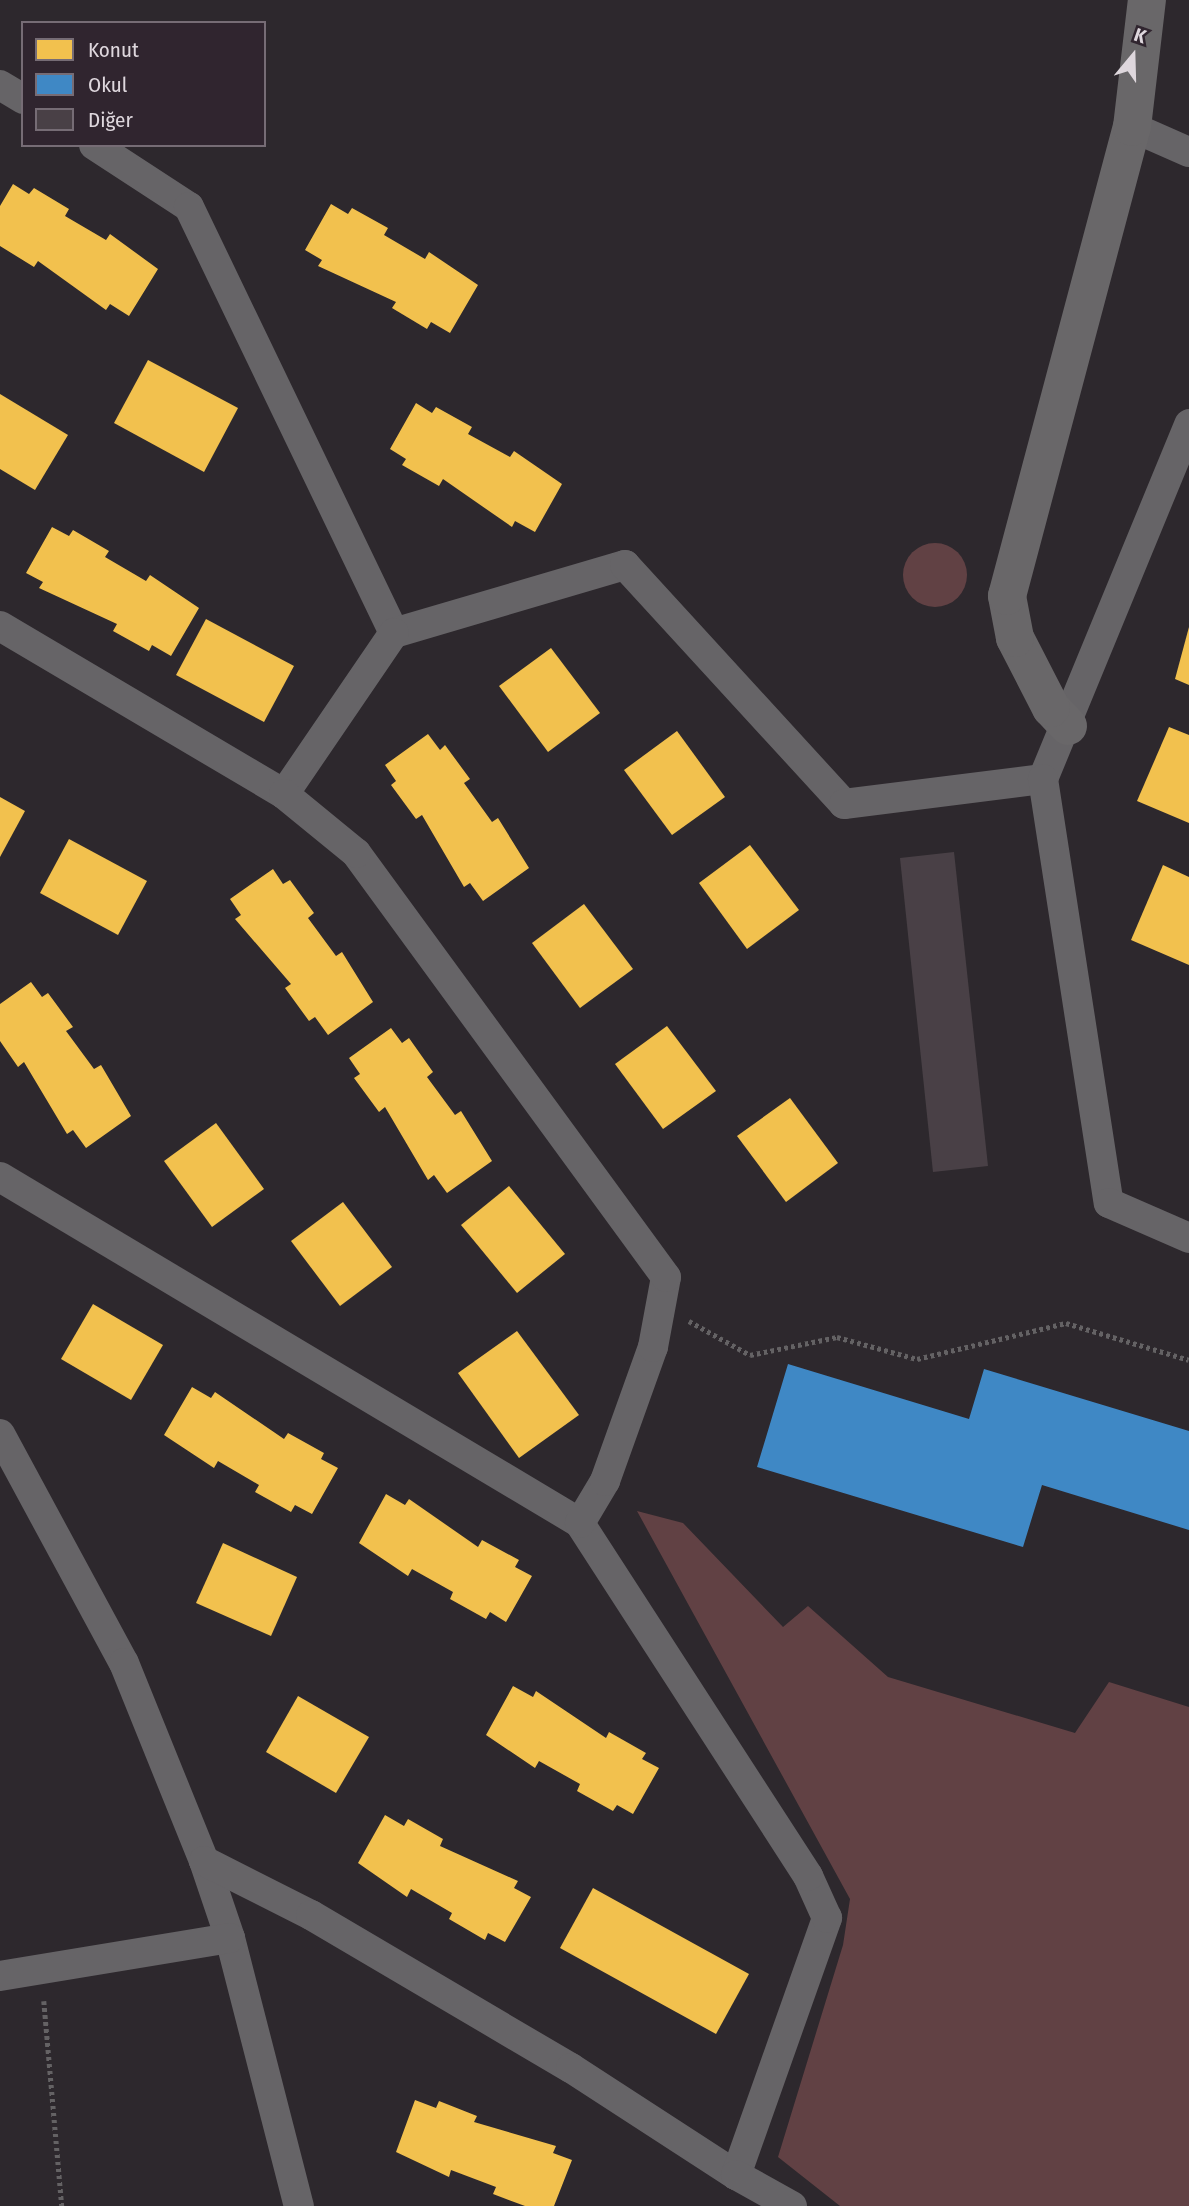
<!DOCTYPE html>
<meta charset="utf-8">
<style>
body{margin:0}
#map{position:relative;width:1189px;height:2206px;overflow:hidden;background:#2d282d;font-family:"Fira Sans Condensed",sans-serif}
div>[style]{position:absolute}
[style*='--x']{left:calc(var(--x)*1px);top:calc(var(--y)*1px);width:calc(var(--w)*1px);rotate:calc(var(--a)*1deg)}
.green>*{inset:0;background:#614144}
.round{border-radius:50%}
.homes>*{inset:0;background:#f2c14e}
.schools>*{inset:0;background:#3f88c5}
.building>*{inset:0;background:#494046}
.path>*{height:4.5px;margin-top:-2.25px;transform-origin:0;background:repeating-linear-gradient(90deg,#646264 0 3.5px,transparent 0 7px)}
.street>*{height:30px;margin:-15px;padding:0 15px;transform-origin:15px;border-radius:15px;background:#666467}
.secondary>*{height:38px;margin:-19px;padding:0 19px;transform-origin:19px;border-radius:19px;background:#696769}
span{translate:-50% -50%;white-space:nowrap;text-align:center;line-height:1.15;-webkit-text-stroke:7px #30252f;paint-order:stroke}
.legend{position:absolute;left:21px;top:21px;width:245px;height:126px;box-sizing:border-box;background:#30252f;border:2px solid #766c75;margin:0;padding:9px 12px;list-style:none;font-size:21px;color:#ded7dd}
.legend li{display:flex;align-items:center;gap:14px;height:35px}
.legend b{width:35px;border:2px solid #766c75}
.north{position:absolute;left:1098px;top:21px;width:70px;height:70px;-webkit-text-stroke:5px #30252f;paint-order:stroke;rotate:19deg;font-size:19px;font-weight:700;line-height:28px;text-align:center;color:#ded7dd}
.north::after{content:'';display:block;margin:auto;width:24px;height:32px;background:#ded7dd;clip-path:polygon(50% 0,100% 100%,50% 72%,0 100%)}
</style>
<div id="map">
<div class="green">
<i class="round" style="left:903px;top:543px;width:64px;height:64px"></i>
<i style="clip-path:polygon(637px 1511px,683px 1523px,783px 1627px,808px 1606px,888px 1677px,1075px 1733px,1109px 1682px,1189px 1707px,1189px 2206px,840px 2206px,778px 2157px,843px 1945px,850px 1899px)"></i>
</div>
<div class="homes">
<i style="clip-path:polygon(13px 184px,29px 194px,34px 188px,69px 209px,65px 216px,106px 240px,110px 234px,158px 269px,129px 316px,110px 304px,106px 310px,38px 261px,34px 267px,0 246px,0 206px)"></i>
<i style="clip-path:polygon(331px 204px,348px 214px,352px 208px,388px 228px,384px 235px,425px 259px,429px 252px,478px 285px,450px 333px,431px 322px,427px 329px,392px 308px,396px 302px,318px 266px,322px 260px,305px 250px)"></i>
<i style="clip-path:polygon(148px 360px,238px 408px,204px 472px,114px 423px)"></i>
<i style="clip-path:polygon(0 394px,68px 435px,35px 490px,0 469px)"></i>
<i style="clip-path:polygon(416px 403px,432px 413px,436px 407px,472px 427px,468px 434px,510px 457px,514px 451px,562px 484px,535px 532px,515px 521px,512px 527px,443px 479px,439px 486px,402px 465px,406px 459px,390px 449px)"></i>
<i style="clip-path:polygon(52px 527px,69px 536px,73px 530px,109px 551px,105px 557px,146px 581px,150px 575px,199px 608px,171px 656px,152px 645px,149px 651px,113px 631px,117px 624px,39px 588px,43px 582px,26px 573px)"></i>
<i style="clip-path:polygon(206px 619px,294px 666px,264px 722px,176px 675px)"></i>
<i style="clip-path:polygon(1189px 627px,1189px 685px,1175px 679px)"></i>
<i style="clip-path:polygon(551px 648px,600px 713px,548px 752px,499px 686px)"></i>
<i style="clip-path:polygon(1169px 727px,1189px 735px,1189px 823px,1137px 801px)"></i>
<i style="clip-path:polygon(677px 731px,725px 797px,672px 835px,624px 770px)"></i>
<i style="clip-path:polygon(428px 734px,440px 750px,445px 745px,470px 779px,464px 783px,492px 822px,498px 818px,529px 868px,483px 901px,470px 883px,464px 887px,422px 815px,416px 819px,391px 785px,396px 781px,385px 765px)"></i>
<i style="clip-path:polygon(0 797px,25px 811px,0 857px)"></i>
<i style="clip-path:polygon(69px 839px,147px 881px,118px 935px,40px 893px)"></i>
<i style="clip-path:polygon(750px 845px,799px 910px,747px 949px,699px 883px)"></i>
<i style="clip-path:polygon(1163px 865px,1189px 877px,1189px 965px,1131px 940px)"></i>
<i style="clip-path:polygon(273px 869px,283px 884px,290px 880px,314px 913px,308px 918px,336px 956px,342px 952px,373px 1002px,328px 1035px,315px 1017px,309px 1021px,285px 988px,291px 984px,235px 919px,241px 915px,230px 899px)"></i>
<i style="clip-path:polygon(584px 904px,633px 969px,580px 1008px,532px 943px)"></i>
<i style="clip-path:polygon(31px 982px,42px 997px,48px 993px,73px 1027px,66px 1031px,94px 1069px,101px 1065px,131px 1116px,86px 1148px,73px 1130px,67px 1134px,24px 1062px,18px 1067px,0 1041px,0 1004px)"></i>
<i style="clip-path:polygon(667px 1026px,716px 1091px,663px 1129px,615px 1064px)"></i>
<i style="clip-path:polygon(391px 1028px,402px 1043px,409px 1038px,433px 1072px,427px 1077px,455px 1115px,461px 1111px,492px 1161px,447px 1193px,434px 1175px,428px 1180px,385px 1107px,379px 1112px,354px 1078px,360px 1074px,349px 1058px)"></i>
<i style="clip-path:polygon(790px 1098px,838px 1163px,786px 1202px,737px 1136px)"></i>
<i style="clip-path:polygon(216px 1123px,264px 1189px,212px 1227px,164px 1161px)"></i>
<i style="clip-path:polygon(509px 1186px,565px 1254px,517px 1293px,461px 1225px)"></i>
<i style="clip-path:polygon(343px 1202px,392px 1267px,340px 1306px,291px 1241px)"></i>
<i style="clip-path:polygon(93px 1304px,163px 1345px,131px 1400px,61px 1359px)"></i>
<i style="clip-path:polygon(517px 1331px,579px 1415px,519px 1458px,458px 1373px)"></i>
<i style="clip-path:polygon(192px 1387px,211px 1398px,215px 1392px,284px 1439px,288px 1433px,324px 1453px,321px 1459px,338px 1468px,312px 1514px,295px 1505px,291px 1512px,255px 1492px,259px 1485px,218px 1461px,214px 1468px,164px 1435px)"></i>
<i style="clip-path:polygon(386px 1494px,405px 1505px,409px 1499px,478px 1547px,482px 1540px,519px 1560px,515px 1567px,532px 1576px,506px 1622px,490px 1612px,486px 1619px,450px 1599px,453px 1592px,412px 1569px,408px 1576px,359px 1543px)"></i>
<i style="clip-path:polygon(223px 1543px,297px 1577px,271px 1636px,196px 1603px)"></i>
<i style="clip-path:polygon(513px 1686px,533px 1697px,536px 1691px,606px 1738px,609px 1732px,646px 1753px,642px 1759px,659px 1768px,633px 1814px,617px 1805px,613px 1811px,577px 1791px,580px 1784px,539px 1761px,535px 1768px,486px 1735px)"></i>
<i style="clip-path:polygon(298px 1696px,369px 1737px,336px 1793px,266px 1752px)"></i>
<i style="clip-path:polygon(385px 1815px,404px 1826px,408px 1819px,443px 1839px,440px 1846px,518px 1881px,514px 1888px,531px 1897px,505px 1942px,488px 1933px,485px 1940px,449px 1919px,452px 1913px,411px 1889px,407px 1897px,358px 1863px)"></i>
<i style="clip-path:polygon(593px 1888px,749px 1974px,716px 2034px,560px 1948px)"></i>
<i style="clip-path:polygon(415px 2100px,436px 2108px,439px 2101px,477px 2116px,474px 2122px,556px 2146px,553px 2153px,572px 2160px,554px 2206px,525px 2206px,493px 2194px,496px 2187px,451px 2170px,449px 2177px,396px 2152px)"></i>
</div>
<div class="schools">
<i style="clip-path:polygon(788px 1364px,969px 1419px,984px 1369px,1189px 1431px,1189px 1530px,1042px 1485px,1023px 1547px,757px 1467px)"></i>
</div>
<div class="building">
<i style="clip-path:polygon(954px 852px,988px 1166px,933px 1172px,900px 858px)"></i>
</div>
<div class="path">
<i style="--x:689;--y:1321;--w:70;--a:29.1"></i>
<i style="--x:750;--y:1355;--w:89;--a:-11.7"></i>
<i style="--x:837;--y:1337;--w:83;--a:15.4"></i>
<i style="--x:917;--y:1359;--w:153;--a:-13.6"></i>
<i style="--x:1066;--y:1323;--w:128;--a:16.7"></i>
<i style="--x:44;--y:2001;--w:206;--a:85"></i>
</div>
<div class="street">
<i style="--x:0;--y:85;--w:27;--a:31"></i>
<i style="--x:1132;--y:127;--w:62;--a:23.7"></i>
<i style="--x:94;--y:145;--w:113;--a:33.1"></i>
<i style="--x:189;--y:207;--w:473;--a:64.3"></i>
<i style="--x:394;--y:633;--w:241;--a:-16.4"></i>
<i style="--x:625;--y:565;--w:324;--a:47.5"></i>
<i style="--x:844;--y:804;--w:201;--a:-7.2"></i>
<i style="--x:1043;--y:779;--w:384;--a:-67.6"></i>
<i style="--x:0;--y:626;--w:330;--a:30.6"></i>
<i style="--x:284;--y:794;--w:195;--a:-55.7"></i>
<i style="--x:1043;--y:779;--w:429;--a:81.2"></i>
<i style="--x:1109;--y:1203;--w:87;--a:23.6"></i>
<i style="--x:0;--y:1177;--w:675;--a:30.82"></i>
<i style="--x:0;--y:1434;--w:260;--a:61.6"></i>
<i style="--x:124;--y:1663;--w:214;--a:68"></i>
<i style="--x:204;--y:1861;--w:81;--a:71.3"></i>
<i style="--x:230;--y:1938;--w:277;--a:75.6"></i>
<i style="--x:204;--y:1861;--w:120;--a:26.8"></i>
<i style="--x:311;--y:1915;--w:302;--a:30.5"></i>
<i style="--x:571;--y:2068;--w:197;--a:33"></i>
<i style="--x:736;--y:2175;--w:273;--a:-70.5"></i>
<i style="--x:827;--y:1918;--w:46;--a:-114.3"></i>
<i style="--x:808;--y:1876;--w:420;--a:-122.9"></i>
<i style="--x:580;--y:1523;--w:49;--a:-59.2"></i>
<i style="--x:605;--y:1481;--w:142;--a:-70.3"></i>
<i style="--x:653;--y:1347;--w:71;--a:-79.5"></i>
<i style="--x:666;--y:1277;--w:525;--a:-126.17"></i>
<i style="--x:356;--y:853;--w:93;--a:-140.7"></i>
<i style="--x:0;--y:1976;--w:233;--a:-9.4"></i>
<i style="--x:736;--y:2175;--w:64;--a:29"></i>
</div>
<div class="secondary">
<i style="--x:1068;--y:726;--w:25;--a:-133"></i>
<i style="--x:1051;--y:708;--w:79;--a:-117.2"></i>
<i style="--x:1015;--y:638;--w:43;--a:-100.8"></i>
<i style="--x:1007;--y:596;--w:485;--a:-75.1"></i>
<i style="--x:1132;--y:127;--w:128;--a:-83.3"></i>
</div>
<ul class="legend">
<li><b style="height:19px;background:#f2c14e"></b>Konut</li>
<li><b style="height:19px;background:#3f88c5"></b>Okul</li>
<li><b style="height:19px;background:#494046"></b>Diğer</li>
</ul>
<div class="north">K</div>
</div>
